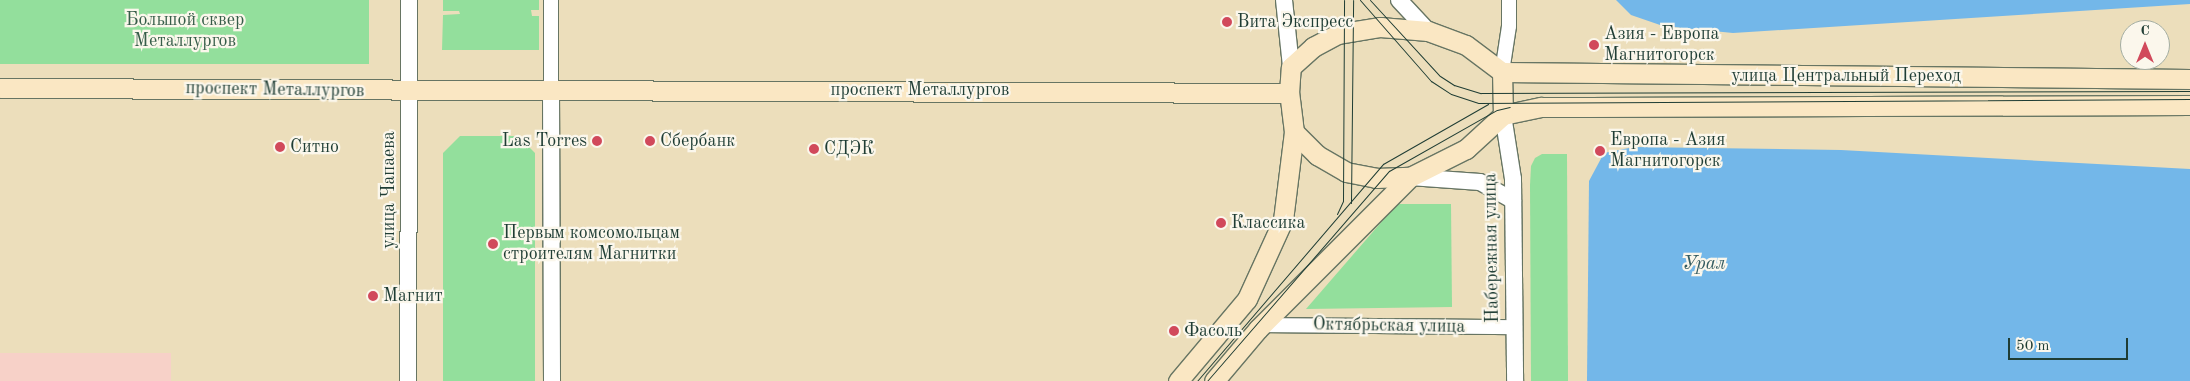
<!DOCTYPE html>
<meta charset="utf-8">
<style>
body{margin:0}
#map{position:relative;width:2190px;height:381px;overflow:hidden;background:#ecdebb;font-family:"Old Standard TT",serif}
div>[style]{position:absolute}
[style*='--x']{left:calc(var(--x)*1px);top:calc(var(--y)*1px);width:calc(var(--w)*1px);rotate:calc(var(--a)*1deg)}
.built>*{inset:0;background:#f7d1c8}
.green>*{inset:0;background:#93df9c}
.water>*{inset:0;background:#73b7e9}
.roads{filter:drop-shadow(1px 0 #677563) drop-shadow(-1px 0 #677563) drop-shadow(0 1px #677563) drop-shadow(0 -1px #677563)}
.minor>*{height:14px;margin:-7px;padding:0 7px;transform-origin:7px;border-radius:7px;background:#fff}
.tertiary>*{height:16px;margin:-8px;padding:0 8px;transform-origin:8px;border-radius:8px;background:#fff}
.secondary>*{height:19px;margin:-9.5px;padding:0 9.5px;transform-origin:9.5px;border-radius:9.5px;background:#fae7c3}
.tram>*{height:1px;margin:-0.5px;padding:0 0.5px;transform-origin:0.5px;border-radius:0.5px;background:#1f3d34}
.dots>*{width:14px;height:14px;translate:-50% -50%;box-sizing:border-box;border:2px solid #fbf7ec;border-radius:50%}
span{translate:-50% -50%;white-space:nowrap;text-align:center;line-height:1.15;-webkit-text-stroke:4.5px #fbf7ec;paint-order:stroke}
.park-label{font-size:18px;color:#365d49}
.poi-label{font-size:18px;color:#1f3d34}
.left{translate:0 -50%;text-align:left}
.right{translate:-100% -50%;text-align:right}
.street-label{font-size:18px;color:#1f3d34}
.water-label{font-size:19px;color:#345c61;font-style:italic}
.north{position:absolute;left:2120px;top:20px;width:50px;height:50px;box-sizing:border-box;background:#fbf7ec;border:1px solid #a3ada2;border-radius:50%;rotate:0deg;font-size:14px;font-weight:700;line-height:20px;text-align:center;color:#1f3d34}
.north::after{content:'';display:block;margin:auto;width:18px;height:22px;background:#d1495b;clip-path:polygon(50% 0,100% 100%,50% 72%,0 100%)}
.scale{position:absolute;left:2008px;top:338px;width:120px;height:22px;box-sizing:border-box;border:2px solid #1f3d34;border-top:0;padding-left:6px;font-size:15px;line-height:18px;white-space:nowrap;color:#1f3d34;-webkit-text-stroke:4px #fbf7ec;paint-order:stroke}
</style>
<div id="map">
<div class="built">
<i style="clip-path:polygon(0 353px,171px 353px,171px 381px,0 381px)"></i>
</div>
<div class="green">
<i style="clip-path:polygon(0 0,369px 0,369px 64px,0 64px)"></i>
<i style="clip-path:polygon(443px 0,539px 0,539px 10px,531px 10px,532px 16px,539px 16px,539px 50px,442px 50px,443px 15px,460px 14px,459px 11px,443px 11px)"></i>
<i style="clip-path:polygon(460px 136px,518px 136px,535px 153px,535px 381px,443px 381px,443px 153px)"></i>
<i style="clip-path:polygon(1542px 154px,1567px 154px,1568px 381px,1531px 381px,1530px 185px,1531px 166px,1535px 158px)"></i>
<i style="clip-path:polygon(1397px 204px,1451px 204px,1452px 307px,1306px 309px)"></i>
</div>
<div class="water">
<i style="clip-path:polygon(1616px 0,2190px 0,2190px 4px,1733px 33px,1663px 26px,1631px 15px)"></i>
<i style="clip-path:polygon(1634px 147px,1841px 150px,2190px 169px,2190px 381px,1587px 381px,1589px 181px,1604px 153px)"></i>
</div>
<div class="roads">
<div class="minor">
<i style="--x:1502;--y:72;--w:47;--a:-81.3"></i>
<i style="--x:1509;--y:26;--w:26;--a:-90"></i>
<i style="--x:551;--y:91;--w:91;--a:-90"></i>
<i style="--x:1263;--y:325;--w:252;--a:0.5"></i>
</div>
<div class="tertiary">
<i style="--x:1284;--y:0;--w:67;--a:84"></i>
<i style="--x:1399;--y:0;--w:42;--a:46.9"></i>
<i style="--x:551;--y:91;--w:290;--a:89.8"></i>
<i style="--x:1503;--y:115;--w:65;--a:81.1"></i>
<i style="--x:1513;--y:179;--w:202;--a:89.4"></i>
<i style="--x:1410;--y:177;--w:70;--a:4.1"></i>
<i style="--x:1480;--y:182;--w:38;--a:29"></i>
<i style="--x:408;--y:381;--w:381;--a:-89.8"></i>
</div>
<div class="secondary">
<i style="--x:1502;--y:72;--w:688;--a:0.58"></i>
<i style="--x:0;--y:88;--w:1289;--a:0.22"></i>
<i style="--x:1503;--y:115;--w:39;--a:-12"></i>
<i style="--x:1541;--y:107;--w:47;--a:0"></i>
<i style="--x:1588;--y:107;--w:602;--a:-0.19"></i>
<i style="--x:1294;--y:132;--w:33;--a:45"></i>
<i style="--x:1317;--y:155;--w:34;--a:30"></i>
<i style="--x:1346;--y:172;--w:31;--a:11"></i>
<i style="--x:1376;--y:178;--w:34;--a:-2"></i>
<i style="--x:1410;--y:177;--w:63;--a:-26.6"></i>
<i style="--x:1466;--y:149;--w:50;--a:-42.6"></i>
<i style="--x:1503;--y:115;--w:43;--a:-91.3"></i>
<i style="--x:1178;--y:381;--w:107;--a:-49.9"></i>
<i style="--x:1247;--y:299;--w:87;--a:-65.5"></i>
<i style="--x:1283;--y:220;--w:89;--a:-82.9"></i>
<i style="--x:1294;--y:132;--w:39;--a:-97"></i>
<i style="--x:1289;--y:93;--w:26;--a:-86"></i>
<i style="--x:1291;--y:67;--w:30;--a:-42"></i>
<i style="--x:1313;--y:47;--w:27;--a:-28"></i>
<i style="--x:1337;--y:34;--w:44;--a:-9.2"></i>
<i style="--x:1380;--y:27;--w:48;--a:4.8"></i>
<i style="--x:1428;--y:31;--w:40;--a:20.2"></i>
<i style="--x:1466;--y:45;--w:45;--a:36.9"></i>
<i style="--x:1214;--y:381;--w:68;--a:-49.8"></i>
<i style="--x:1258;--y:329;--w:215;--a:-45"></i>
</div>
</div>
<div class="tram">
<i style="--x:1360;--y:0;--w:108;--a:48.8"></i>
<i style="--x:1431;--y:81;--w:24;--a:33"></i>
<i style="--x:1451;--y:94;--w:28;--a:18"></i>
<i style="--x:1478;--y:103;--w:712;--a:-0.32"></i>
<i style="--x:1370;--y:0;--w:103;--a:47.4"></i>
<i style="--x:1440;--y:76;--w:17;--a:33"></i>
<i style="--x:1454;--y:85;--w:28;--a:17"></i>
<i style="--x:1481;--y:93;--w:709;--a:-0.16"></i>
<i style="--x:1351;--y:203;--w:203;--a:-89.4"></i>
<i style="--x:1337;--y:214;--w:14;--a:-65"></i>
<i style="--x:1343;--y:201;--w:201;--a:-89.7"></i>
<i style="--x:1197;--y:381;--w:286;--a:-49.4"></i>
<i style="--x:1383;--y:164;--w:121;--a:-29.7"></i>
<i style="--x:1207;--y:381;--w:278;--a:-49.1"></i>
<i style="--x:1389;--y:171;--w:124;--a:-29.5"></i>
<i style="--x:1497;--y:110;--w:13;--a:-13"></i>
</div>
<div class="dots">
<i style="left:1227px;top:22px;background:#d1495b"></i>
<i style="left:1594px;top:45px;background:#d1495b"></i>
<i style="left:597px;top:141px;background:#d1495b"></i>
<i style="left:650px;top:141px;background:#d1495b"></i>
<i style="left:280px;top:147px;background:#d1495b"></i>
<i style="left:814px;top:149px;background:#d1495b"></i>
<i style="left:1600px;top:151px;background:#d1495b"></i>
<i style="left:1221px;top:223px;background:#d1495b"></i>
<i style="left:493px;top:244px;background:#d1495b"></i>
<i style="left:373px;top:296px;background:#d1495b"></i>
<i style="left:1174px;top:331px;background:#d1495b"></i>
</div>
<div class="park-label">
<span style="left:185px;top:31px">Большой сквер<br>Металлургов</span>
</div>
<div class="poi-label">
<span class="left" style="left:1237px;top:22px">Вита Экспресс</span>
<span class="left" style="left:1604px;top:45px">Азия - Европа<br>Магнитогорск</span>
<span class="right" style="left:587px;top:141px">Las Torres</span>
<span class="left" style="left:660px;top:141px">Сбербанк</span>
<span class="left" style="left:1610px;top:151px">Европа - Азия<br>Магнитогорск</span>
<span class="left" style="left:290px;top:147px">Ситно</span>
<span class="left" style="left:824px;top:149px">СДЭК</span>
<span class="left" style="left:1231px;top:223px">Классика</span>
<span class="left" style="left:503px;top:244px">Первым комсомольцам<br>строителям Магнитки</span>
<span class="left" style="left:383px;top:296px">Магнит</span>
<span class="left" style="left:1184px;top:331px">Фасоль</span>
</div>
<div class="street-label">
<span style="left:1846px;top:76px">улица Центральный Переход</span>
<span style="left:275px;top:90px;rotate:1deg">проспект Металлургов</span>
<span style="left:920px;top:90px">проспект Металлургов</span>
<span style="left:389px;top:190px;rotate:-90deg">улица Чапаева</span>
<span style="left:1492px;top:248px;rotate:-91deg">Набережная улица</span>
<span style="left:1389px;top:326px;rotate:1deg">Октябрьская улица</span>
</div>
<div class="water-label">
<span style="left:1704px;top:265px">Урал</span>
</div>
<div class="north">С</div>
<div class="scale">50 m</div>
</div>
